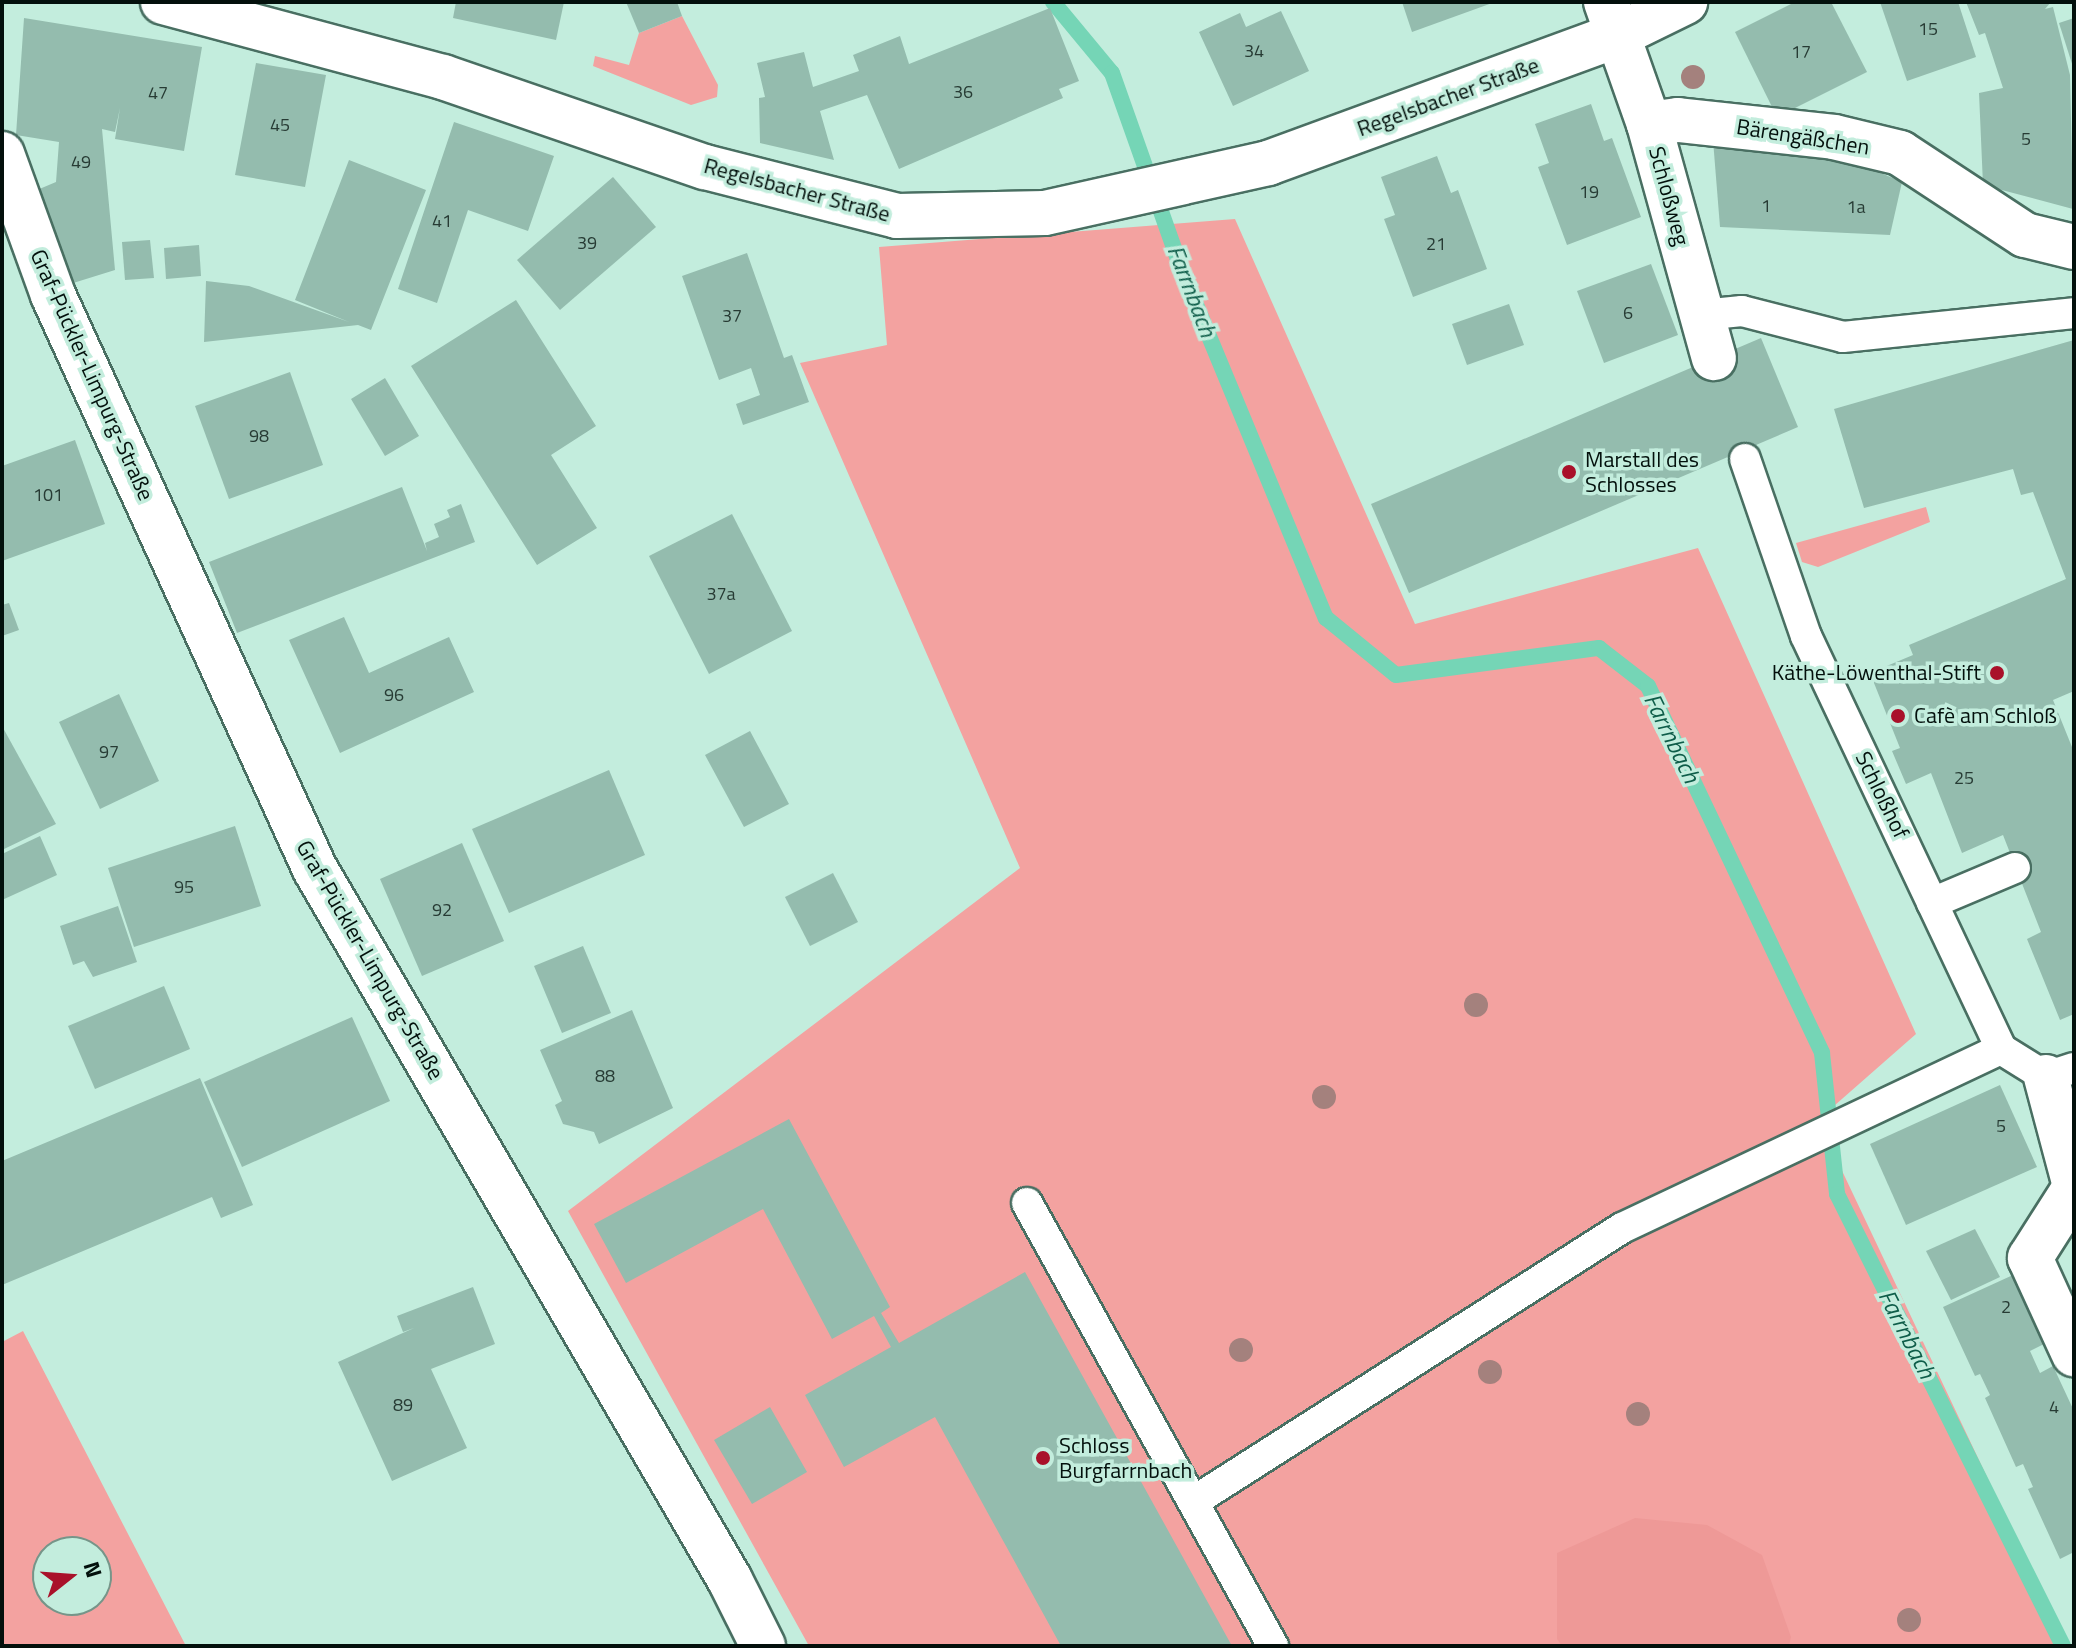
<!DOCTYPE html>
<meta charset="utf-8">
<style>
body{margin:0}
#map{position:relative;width:2076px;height:1648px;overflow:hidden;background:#c3eddd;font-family:"Titillium Web",sans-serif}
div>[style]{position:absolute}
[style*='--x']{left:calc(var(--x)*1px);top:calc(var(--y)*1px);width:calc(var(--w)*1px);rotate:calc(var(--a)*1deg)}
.green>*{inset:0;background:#f3a2a0}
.forest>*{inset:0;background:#ee9997}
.stream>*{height:16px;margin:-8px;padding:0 8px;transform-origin:8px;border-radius:8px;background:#75d5b6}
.building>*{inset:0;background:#94bcae}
.roads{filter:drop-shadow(2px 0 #496f62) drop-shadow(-2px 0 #496f62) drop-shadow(0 2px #496f62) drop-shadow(0 -2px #496f62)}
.lane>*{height:30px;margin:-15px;padding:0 15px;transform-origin:15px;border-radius:15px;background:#fff}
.street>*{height:44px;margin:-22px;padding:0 22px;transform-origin:22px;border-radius:22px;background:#fff}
.trees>*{width:24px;height:24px;margin:-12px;border-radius:50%;background:#a4817d}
.dots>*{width:22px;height:22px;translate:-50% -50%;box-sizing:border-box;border:4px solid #c3eddd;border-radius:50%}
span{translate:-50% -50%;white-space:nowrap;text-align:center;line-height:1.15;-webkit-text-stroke:7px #c3eddd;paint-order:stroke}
.number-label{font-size:18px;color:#273b34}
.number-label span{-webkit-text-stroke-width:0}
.street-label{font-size:22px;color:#03100c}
.poi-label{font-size:22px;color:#03100c}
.left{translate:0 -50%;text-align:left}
.right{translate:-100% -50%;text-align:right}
.water-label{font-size:24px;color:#0e5d49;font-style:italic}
.frame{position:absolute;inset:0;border:4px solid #03100c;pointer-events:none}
.north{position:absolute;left:32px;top:1536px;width:80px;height:80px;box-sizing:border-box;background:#c3eddd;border:2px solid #769589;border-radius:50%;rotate:73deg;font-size:22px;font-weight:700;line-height:32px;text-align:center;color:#03100c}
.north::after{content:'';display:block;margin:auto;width:28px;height:36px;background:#a9112a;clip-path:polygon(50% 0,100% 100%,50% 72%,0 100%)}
</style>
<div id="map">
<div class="green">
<i style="clip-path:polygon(682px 16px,718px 85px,717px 97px,691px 105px,593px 66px,595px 56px,629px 65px,639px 33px)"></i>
<i style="clip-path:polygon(1235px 219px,1415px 624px,1698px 548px,1916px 1034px,1818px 1120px,2067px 1646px,809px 1646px,568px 1211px,1020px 868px,800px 363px,887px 345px,879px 247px)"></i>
<i style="clip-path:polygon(1926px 507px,1930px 522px,1818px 567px,1802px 562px,1796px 543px)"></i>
<i style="clip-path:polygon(evenodd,23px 1331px,186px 1646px,2px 1646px,2px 1342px,23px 1331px,96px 1552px,96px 1600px,48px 1600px,48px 1552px,96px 1552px)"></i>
</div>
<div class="forest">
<i style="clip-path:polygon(1635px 1518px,1707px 1525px,1762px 1555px,1791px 1637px,1789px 1646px,1562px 1646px,1557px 1639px,1557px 1553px)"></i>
</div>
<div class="stream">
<i style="--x:1053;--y:2;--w:92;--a:50.3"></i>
<i style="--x:1112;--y:73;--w:210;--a:70.5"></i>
<i style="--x:1182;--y:271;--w:376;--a:67.5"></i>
<i style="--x:1326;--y:618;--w:90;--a:39.2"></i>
<i style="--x:1396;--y:675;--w:205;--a:-7.6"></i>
<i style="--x:1599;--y:648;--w:62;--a:37.8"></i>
<i style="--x:1648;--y:686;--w:406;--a:64.6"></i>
<i style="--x:1822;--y:1053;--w:142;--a:83.9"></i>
<i style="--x:1837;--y:1194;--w:505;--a:63.43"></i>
</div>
<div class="building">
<i style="clip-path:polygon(456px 2px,564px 2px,556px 40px,453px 18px)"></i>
<i style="clip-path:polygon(626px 2px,677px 2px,682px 16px,639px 33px)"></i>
<i style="clip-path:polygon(1402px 2px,1495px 2px,1412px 32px)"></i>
<i style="clip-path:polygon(1795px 2px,1831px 2px,1867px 72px,1777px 117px,1735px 32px)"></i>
<i style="clip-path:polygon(1880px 2px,1958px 2px,1976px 57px,1907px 81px)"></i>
<i style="clip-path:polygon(1966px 2px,2051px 2px,2045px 9px,2053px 7px,2070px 75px,2073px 209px,1983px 185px,1979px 93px,2003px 88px,1985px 33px,1979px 35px)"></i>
<i style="clip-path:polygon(1050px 8px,1079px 81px,1059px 89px,1063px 98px,899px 169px,867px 95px,820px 111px,834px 160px,760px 143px,759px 98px,765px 97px,757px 63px,804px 52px,813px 87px,859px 71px,853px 55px,900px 36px,909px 64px)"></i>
<i style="clip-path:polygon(1281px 11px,1309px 71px,1233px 106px,1199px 32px,1240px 13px,1246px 27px)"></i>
<i style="clip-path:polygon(24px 18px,202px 47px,184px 151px,115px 139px,120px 108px,115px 132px,102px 129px,115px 270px,70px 284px,37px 190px,56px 182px,59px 142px,16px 135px)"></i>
<i style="clip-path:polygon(2074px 18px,2074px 67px,2073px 67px,2059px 23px)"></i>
<i style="clip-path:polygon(256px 63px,326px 75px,305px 187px,235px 175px)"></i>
<i style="clip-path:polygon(1591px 104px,1604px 141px,1612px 138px,1641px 217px,1567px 245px,1538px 167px,1549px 163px,1535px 124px)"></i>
<i style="clip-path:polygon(454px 122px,554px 156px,528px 231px,468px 210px,437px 303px,398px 289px)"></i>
<i style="clip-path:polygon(1713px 140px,1820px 147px,1902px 182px,1890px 235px,1720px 227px)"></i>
<i style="clip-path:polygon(1437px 156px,1451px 193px,1458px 190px,1487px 269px,1413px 297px,1384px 219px,1395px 215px,1381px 177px)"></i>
<i style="clip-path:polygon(349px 160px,426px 190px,371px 330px,358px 325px,204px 342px,206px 281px,249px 286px,349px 322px,295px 300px)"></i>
<i style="clip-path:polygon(613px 177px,656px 227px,560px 310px,517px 260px)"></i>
<i style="clip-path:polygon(150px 240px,154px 278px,125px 280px,122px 242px)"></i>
<i style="clip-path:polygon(199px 245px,201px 276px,166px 279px,164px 248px)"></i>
<i style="clip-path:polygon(747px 253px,784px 358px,792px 355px,809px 402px,743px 425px,736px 404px,760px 395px,751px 368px,719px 380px,682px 276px)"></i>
<i style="clip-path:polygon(1651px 264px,1678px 335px,1604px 363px,1577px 291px)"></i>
<i style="clip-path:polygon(516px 300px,596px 426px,551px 455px,597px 528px,537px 565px,411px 366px)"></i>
<i style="clip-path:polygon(1509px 304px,1524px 345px,1467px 365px,1452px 324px)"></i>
<i style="clip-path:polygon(1761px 338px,1798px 427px,1409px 593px,1371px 504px)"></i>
<i style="clip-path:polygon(2074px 340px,2074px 691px,2053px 700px,2074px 752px,2074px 1014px,2060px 1020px,2027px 939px,2041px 932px,2003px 835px,1962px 853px,1931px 773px,1906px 784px,1892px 751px,1900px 748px,1870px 673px,1913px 655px,1909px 645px,2066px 579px,2033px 492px,2021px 495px,2013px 469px,1864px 508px,1834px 409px)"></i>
<i style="clip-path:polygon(290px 372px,323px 465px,229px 499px,195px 406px)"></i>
<i style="clip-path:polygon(385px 378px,419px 436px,385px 456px,351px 399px)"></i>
<i style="clip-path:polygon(75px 440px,105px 524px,2px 561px,2px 466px)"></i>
<i style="clip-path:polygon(402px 487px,427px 551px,425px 543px,439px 537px,434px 524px,450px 517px,447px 510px,461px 504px,475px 542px,237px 633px,209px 562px)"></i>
<i style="clip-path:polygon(732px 514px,792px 631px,709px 674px,649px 556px)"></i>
<i style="clip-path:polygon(9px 603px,19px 630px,2px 636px,2px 605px)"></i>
<i style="clip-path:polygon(344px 617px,369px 673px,449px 637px,474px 692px,340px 753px,289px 640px)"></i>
<i style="clip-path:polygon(119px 694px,159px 781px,100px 809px,59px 722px)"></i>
<i style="clip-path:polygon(2px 726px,56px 824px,2px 850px)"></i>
<i style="clip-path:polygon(750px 731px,789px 804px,744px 827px,705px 755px)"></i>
<i style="clip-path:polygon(609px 770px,645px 855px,509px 913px,472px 829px)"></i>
<i style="clip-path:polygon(235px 826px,261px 906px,134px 947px,108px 868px)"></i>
<i style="clip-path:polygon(40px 836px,57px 875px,2px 900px,2px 854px)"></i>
<i style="clip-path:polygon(462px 843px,504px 941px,422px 976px,380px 879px)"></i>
<i style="clip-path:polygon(833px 873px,858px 922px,810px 946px,785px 897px)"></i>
<i style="clip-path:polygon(118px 906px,137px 962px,93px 977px,84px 961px,73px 965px,60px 926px)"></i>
<i style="clip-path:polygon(583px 946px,611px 1013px,562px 1033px,534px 966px)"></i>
<i style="clip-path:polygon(164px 986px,190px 1049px,95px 1089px,68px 1026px)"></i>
<i style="clip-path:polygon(632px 1010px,673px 1108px,599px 1144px,594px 1132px,563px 1124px,555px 1105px,562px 1101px,540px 1050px)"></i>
<i style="clip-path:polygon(352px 1017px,390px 1101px,242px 1167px,204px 1082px)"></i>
<i style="clip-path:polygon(200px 1078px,253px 1205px,221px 1218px,212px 1197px,2px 1285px,2px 1161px)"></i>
<i style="clip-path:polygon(2000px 1085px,2037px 1167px,1906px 1225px,1870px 1144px)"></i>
<i style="clip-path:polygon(789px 1119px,890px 1307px,881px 1313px,899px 1343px,1025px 1272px,1232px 1646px,1061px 1646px,935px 1417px,844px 1467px,805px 1395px,891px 1347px,874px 1316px,832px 1339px,763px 1209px,626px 1283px,594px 1224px)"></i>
<i style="clip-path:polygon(1975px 1229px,2000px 1277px,1951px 1300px,1926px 1251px)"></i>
<i style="clip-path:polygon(2013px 1275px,2044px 1344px,2030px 1351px,2040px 1373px,2053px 1366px,2074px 1411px,2074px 1552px,2060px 1559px,2028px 1489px,2033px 1487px,2023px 1464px,2016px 1467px,1985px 1398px,1990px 1395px,1980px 1374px,1975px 1376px,1943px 1307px)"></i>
<i style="clip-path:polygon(473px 1287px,495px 1344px,431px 1369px,467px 1448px,392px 1481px,338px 1362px,414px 1328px,403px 1332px,397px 1316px)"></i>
<i style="clip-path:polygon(770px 1407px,807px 1472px,752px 1504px,714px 1440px)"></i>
</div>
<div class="roads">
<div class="lane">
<i style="--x:1702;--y:315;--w:40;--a:-5.7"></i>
<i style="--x:1742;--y:311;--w:104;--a:14.4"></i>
<i style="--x:1843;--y:337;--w:232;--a:-5.9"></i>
<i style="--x:1745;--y:459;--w:187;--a:71"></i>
<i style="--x:1806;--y:636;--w:457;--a:64.7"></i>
<i style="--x:2001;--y:1049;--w:53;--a:31.9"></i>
<i style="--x:2046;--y:1077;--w:29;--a:-18"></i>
<i style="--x:1932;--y:903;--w:90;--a:-22.9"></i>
<i style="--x:1027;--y:1203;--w:507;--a:60.96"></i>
<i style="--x:1196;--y:1500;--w:505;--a:-32.56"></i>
<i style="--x:1622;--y:1228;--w:419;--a:-25.3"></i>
</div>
<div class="street">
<i style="--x:163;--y:2;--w:290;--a:15"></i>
<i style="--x:443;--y:77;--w:277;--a:19"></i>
<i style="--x:705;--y:167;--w:198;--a:14.3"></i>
<i style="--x:897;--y:216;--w:148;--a:-1.2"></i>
<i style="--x:1045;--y:213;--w:229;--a:-12.6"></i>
<i style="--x:1268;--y:163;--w:373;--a:-20.1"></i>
<i style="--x:1618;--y:35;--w:75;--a:-26.2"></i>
<i style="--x:1606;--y:2;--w:129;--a:70.6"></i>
<i style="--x:1649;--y:124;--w:243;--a:74.5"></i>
<i style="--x:1649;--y:124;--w:29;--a:-8"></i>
<i style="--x:1678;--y:120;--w:157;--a:6.2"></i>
<i style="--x:1834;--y:137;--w:68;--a:13.6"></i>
<i style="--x:1900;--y:153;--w:149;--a:33.3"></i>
<i style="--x:2025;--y:235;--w:50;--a:13.8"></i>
<i style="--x:2;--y:154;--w:150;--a:70.1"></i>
<i style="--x:53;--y:295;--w:631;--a:65.47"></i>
<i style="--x:315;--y:869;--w:823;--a:59.73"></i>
<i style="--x:730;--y:1580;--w:74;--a:63.4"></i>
<i style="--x:2046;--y:1077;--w:109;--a:75.1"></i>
<i style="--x:2074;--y:1189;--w:82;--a:122.5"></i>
<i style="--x:2030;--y:1258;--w:106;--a:65.4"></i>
</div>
</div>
<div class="trees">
<i style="left:1693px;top:77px"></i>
<i style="left:1476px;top:1005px"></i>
<i style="left:1324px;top:1097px"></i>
<i style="left:1241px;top:1350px"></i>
<i style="left:1490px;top:1372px"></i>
<i style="left:1638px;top:1414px"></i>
<i style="left:1909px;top:1620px"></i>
</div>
<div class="dots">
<i style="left:1569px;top:472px;background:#a9112a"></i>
<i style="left:1997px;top:673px;background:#a9112a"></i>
<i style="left:1898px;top:716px;background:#a9112a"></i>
<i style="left:1043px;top:1458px;background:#a9112a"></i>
</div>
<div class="number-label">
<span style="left:1928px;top:29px">15</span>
<span style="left:1254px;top:51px">34</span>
<span style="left:1801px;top:52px">17</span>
<span style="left:963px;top:92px">36</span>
<span style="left:158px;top:93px">47</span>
<span style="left:280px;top:125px">45</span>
<span style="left:2026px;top:139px">5</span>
<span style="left:81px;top:162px">49</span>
<span style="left:1589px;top:192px">19</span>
<span style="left:1766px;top:206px">1</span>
<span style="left:1856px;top:207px">1a</span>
<span style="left:442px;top:221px">41</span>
<span style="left:587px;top:243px">39</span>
<span style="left:1436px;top:244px">21</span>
<span style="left:1628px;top:313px">6</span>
<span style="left:732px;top:316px">37</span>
<span style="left:259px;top:436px">98</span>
<span style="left:48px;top:495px">101</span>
<span style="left:721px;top:594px">37a</span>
<span style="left:394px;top:695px">96</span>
<span style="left:109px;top:752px">97</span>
<span style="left:1964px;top:778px">25</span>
<span style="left:184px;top:887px">95</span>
<span style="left:442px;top:910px">92</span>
<span style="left:605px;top:1076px">88</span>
<span style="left:2001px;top:1126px">5</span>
<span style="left:2006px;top:1307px">2</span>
<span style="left:403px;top:1405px">89</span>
<span style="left:2054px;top:1407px">4</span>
</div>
<div class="street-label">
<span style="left:1448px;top:97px;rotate:-20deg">Regelsbacher Straße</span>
<span style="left:1803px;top:137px;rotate:9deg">Bärengäßchen</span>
<span style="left:797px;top:190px;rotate:15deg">Regelsbacher Straße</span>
<span style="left:1669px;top:196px;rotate:75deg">Schloßweg</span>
<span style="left:92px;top:375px;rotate:66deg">Graf-Pückler-Limpurg-Straße</span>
<span style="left:1882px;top:795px;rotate:64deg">Schloßhof</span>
<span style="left:370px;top:960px;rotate:60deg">Graf-Pückler-Limpurg-Straße</span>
</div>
<div class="poi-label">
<span class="left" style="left:1585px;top:472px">Marstall des<br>Schlosses</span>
<span class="right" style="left:1981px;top:673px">Käthe-Löwenthal-Stift</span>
<span class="left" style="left:1914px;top:716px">Cafè am Schloß</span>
<span class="left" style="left:1059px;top:1458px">Schloss<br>Burgfarrnbach</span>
</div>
<div class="water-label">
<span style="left:1192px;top:291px;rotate:69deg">Farrnbach</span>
<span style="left:1672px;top:738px;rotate:64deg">Farrnbach</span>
<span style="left:1907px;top:1334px;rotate:63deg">Farrnbach</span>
</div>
<div class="frame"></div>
<div class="north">N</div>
</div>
